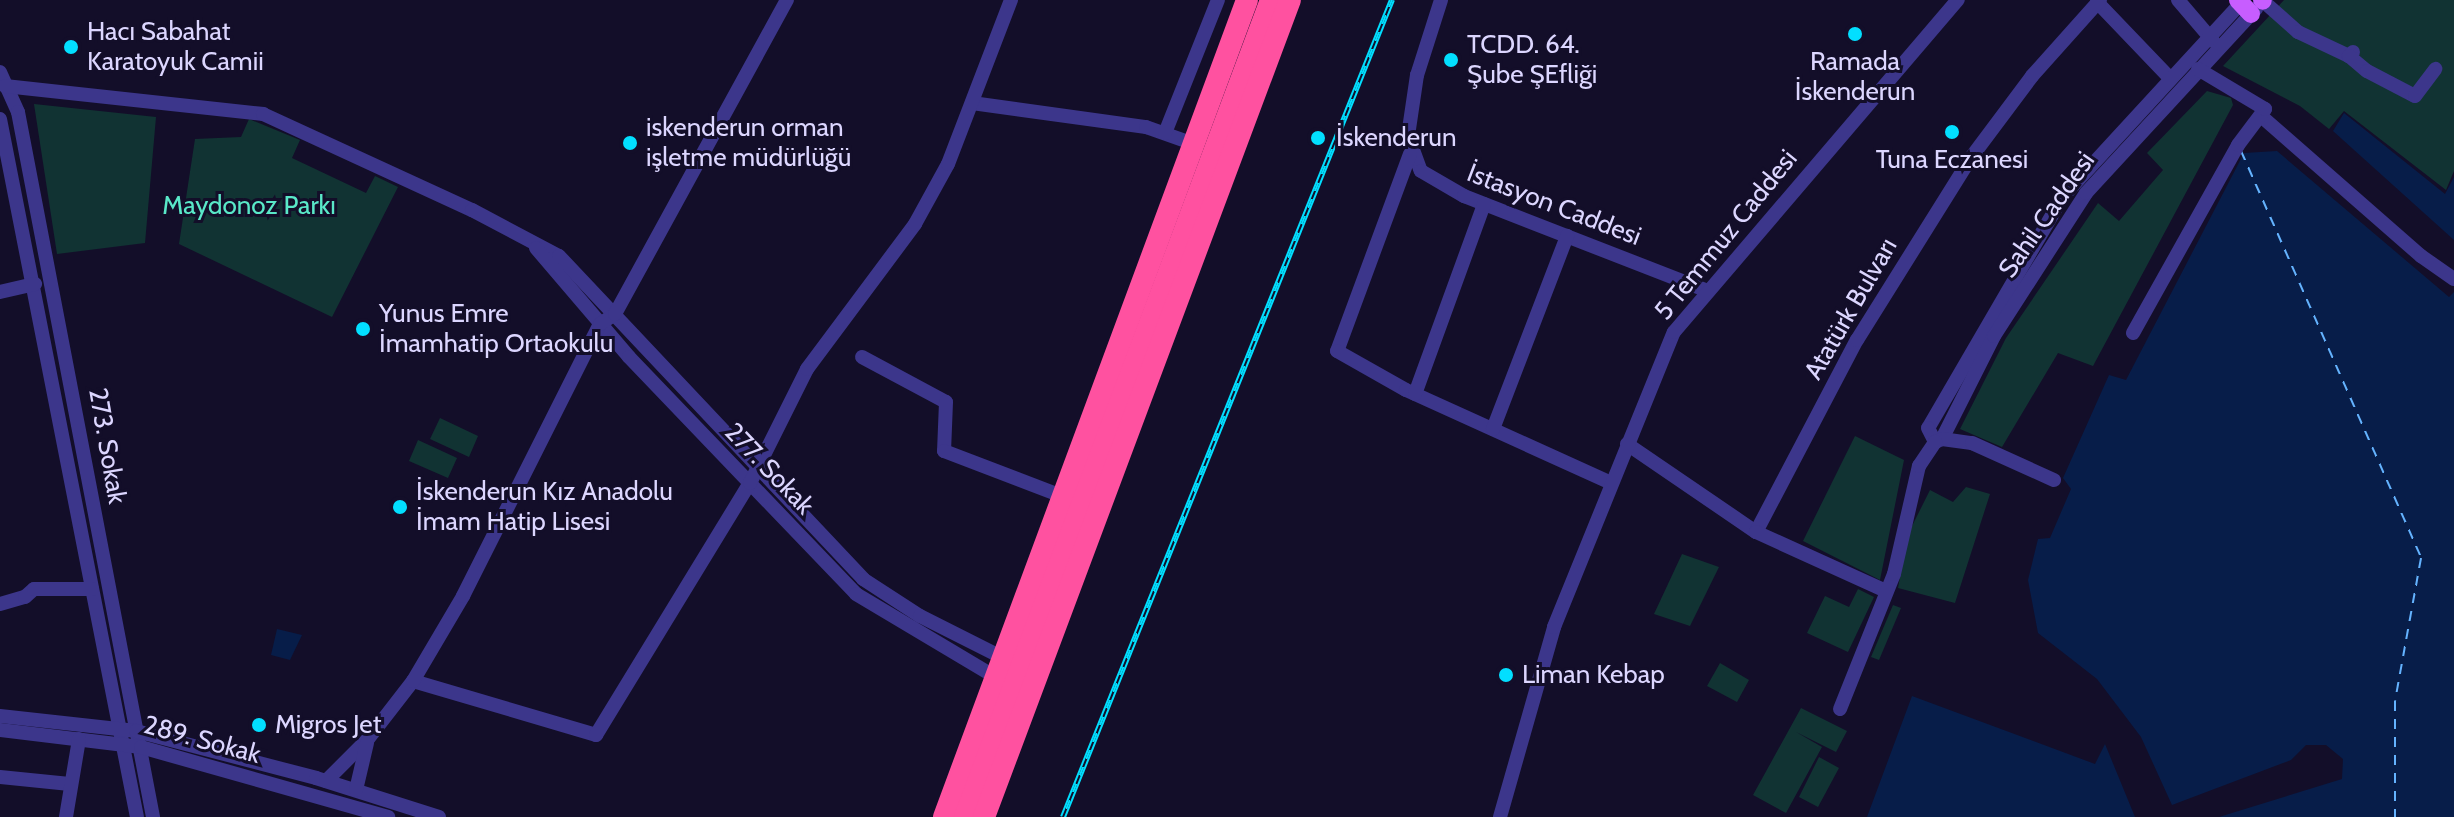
<!DOCTYPE html>
<meta charset="utf-8">
<style>
body{margin:0}
#map{position:relative;width:2454px;height:817px;overflow:hidden;background:#130e29;font-family:Cabin,sans-serif}
div>[style]{position:absolute}
[style*='--x']{left:calc(var(--x)*1px);top:calc(var(--y)*1px);width:calc(var(--w)*1px);rotate:calc(var(--a)*1deg)}
.green>*{inset:0;background:#133}
.water>*{inset:0;background:#071d49}
.ferry>*{height:2px;margin-top:-1px;transform-origin:0;background:repeating-linear-gradient(90deg,#64b3ff 0 10px,transparent 0 18px)}
.minor>*{height:14px;margin:-7px;padding:0 7px;transform-origin:7px;border-radius:7px;background:#3c368b}
.major>*{height:18px;margin:-9px;padding:0 9px;transform-origin:9px;border-radius:9px;background:#c75dff}
.highway>*{height:22px;margin:-11px;padding:0 11px;transform-origin:11px;border-radius:11px;background:#ff51a0}
.rail>*{height:6px;margin-top:-3px;transform-origin:0;background:repeating-linear-gradient(90deg,#130e29 0 9px,#02dfff 0 18px);box-sizing:border-box;border-block:2px solid #02dfff}
.dots>*{width:22px;height:22px;translate:-50% -50%;box-sizing:border-box;border:4px solid #130e29;border-radius:50%}
span{translate:-50% -50%;white-space:nowrap;text-align:center;line-height:1.15;-webkit-text-stroke:6px #130e29;paint-order:stroke}
.poi-label{font-size:26px;color:#dcd6ff}
.left{translate:0 -50%;text-align:left}
.street-label{font-size:26px;color:#dcd6ff}
.park-label{font-size:26px;color:#59e8c8}
</style>
<div id="map">
<div class="green">
<i style="clip-path:polygon(2284px 0,2454px 0,2454px 171px,2446px 190px,2344px 111px,2329px 129px,2300px 106px,2223px 66px)"></i>
<i style="clip-path:polygon(2207px 91px,2231px 98px,2233px 105px,2093px 366px,2058px 353px,2002px 447px,1960px 429px,2006px 338px,2098px 203px,2119px 221px,2163px 170px,2147px 153px)"></i>
<i style="clip-path:polygon(34px 104px,156px 117px,145px 243px,57px 254px)"></i>
<i style="clip-path:polygon(249px 119px,300px 140px,292px 158px,366px 193px,375px 176px,398px 187px,332px 317px,179px 244px,195px 139px,241px 137px)"></i>
<i style="clip-path:polygon(440px 418px,478px 436px,469px 457px,430px 439px)"></i>
<i style="clip-path:polygon(1855px 436px,1904px 460px,1880px 580px,1803px 541px)"></i>
<i style="clip-path:polygon(418px 440px,457px 458px,448px 478px,409px 461px)"></i>
<i style="clip-path:polygon(1966px 487px,1990px 494px,1955px 603px,1898px 588px,1908px 534px,1930px 490px,1953px 502px)"></i>
<i style="clip-path:polygon(1682px 554px,1719px 567px,1690px 626px,1654px 614px)"></i>
<i style="clip-path:polygon(1858px 589px,1874px 597px,1848px 652px,1807px 633px,1825px 596px,1849px 607px)"></i>
<i style="clip-path:polygon(1893px 605px,1901px 608px,1879px 660px,1871px 657px)"></i>
<i style="clip-path:polygon(1720px 663px,1749px 680px,1737px 702px,1707px 686px)"></i>
<i style="clip-path:polygon(1801px 708px,1847px 731px,1836px 752px,1796px 732px,1822px 747px,1786px 813px,1753px 795px)"></i>
<i style="clip-path:polygon(1819px 757px,1839px 768px,1818px 807px,1799px 797px)"></i>
</div>
<div class="water">
<i style="clip-path:polygon(2344px 113px,2445px 194px,2454px 177px,2454px 240px,2333px 131px)"></i>
<i style="clip-path:polygon(2277px 151px,2449px 297px,2454px 292px,2454px 817px,2219px 817px,2342px 779px,2343px 759px,2326px 745px,2306px 745px,2291px 760px,2172px 805px,2141px 737px,2097px 679px,2038px 633px,2028px 580px,2038px 539px,2050px 538px,2071px 489px,2063px 478px,2109px 375px,2126px 380px,2244px 153px)"></i>
<i style="clip-path:polygon(277px 629px,302px 635px,290px 660px,271px 655px)"></i>
<i style="clip-path:polygon(1912px 696px,2095px 764px,2105px 744px,2135px 817px,1867px 817px)"></i>
</div>
<div class="ferry">
<i style="--x:2241;--y:151;--w:445;--a:66.1"></i>
<i style="--x:2421;--y:558;--w:145;--a:100.3"></i>
<i style="--x:2395;--y:701;--w:116;--a:90"></i>
</div>
<div class="minor">
<i style="--x:1441;--y:0;--w:79;--a:107.7"></i>
<i style="--x:1417;--y:75;--w:62;--a:98.4"></i>
<i style="--x:1408;--y:136;--w:37;--a:70"></i>
<i style="--x:1421;--y:171;--w:50;--a:30.2"></i>
<i style="--x:1464;--y:196;--w:259;--a:21.3"></i>
<i style="--x:2178;--y:0;--w:54;--a:49.5"></i>
<i style="--x:2263;--y:1;--w:47;--a:41.5"></i>
<i style="--x:2298;--y:32;--w:56;--a:25.2"></i>
<i style="--x:2097;--y:2;--w:105;--a:46.2"></i>
<i style="--x:2241;--y:3;--w:265;--a:132.6"></i>
<i style="--x:2062;--y:198;--w:266;--a:120.2"></i>
<i style="--x:1928;--y:428;--w:16;--a:63"></i>
<i style="--x:1935;--y:442;--w:8;--a:-23"></i>
<i style="--x:1942;--y:439;--w:115;--a:-63.2"></i>
<i style="--x:1994;--y:336;--w:170;--a:-57.2"></i>
<i style="--x:2086;--y:193;--w:251;--a:-47.3"></i>
<i style="--x:2353;--y:52;--w:6;--a:135"></i>
<i style="--x:2349;--y:56;--w:23;--a:40"></i>
<i style="--x:2367;--y:71;--w:54;--a:27.5"></i>
<i style="--x:2415;--y:96;--w:34;--a:-53"></i>
<i style="--x:0;--y:72;--w:44;--a:65.8"></i>
<i style="--x:18;--y:112;--w:718;--a:79.16"></i>
<i style="--x:5;--y:86;--w:260;--a:6.2"></i>
<i style="--x:263;--y:114;--w:230;--a:24.7"></i>
<i style="--x:472;--y:210;--w:98;--a:27.9"></i>
<i style="--x:559;--y:256;--w:444;--a:46.7"></i>
<i style="--x:863;--y:579;--w:68;--a:33"></i>
<i style="--x:920;--y:616;--w:100;--a:26.8"></i>
<i style="--x:972;--y:103;--w:176;--a:7.9"></i>
<i style="--x:1146;--y:127;--w:51;--a:19.5"></i>
<i style="--x:2261;--y:116;--w:213;--a:41.2"></i>
<i style="--x:2421;--y:256;--w:40;--a:34.9"></i>
<i style="--x:0;--y:119;--w:711;--a:78.9"></i>
<i style="--x:1165;--y:133;--w:143;--a:-68.3"></i>
<i style="--x:1410;--y:154;--w:210;--a:110.3"></i>
<i style="--x:1337;--y:351;--w:79;--a:29.5"></i>
<i style="--x:1406;--y:390;--w:225;--a:24.4"></i>
<i style="--x:536;--y:248;--w:143;--a:49.5"></i>
<i style="--x:629;--y:357;--w:328;--a:46.2"></i>
<i style="--x:856;--y:594;--w:168;--a:30.8"></i>
<i style="--x:0;--y:292;--w:36;--a:-13"></i>
<i style="--x:2133;--y:333;--w:215;--a:-60.8"></i>
<i style="--x:2238;--y:145;--w:45;--a:-53.1"></i>
<i style="--x:2265;--y:109;--w:78;--a:-149.2"></i>
<i style="--x:862;--y:357;--w:95;--a:28.2"></i>
<i style="--x:946;--y:402;--w:49;--a:92.3"></i>
<i style="--x:944;--y:451;--w:126;--a:20.9"></i>
<i style="--x:1415;--y:394;--w:202;--a:-70"></i>
<i style="--x:1493;--y:429;--w:207;--a:-69"></i>
<i style="--x:1942;--y:439;--w:30;--a:8"></i>
<i style="--x:1972;--y:443;--w:90;--a:24.3"></i>
<i style="--x:1627;--y:444;--w:156;--a:34.3"></i>
<i style="--x:1756;--y:532;--w:217;--a:-62.3"></i>
<i style="--x:1857;--y:340;--w:213;--a:-58"></i>
<i style="--x:1970;--y:159;--w:104;--a:-53.2"></i>
<i style="--x:2032;--y:76;--w:102;--a:-48.2"></i>
<i style="--x:1756;--y:532;--w:143;--a:24.4"></i>
<i style="--x:0;--y:604;--w:26;--a:-16"></i>
<i style="--x:25;--y:597;--w:12;--a:-42"></i>
<i style="--x:34;--y:589;--w:58;--a:0"></i>
<i style="--x:413;--y:681;--w:191;--a:16.4"></i>
<i style="--x:596;--y:735;--w:295;--a:-58.6"></i>
<i style="--x:750;--y:483;--w:127;--a:-63.4"></i>
<i style="--x:807;--y:369;--w:181;--a:-53.3"></i>
<i style="--x:915;--y:224;--w:68;--a:-61.2"></i>
<i style="--x:948;--y:164;--w:176;--a:-69"></i>
<i style="--x:1840;--y:709;--w:145;--a:-68.2"></i>
<i style="--x:1894;--y:574;--w:111;--a:-77"></i>
<i style="--x:1919;--y:466;--w:29;--a:-56"></i>
<i style="--x:0;--y:716;--w:137;--a:6.3"></i>
<i style="--x:136;--y:731;--w:186;--a:14.6"></i>
<i style="--x:316;--y:778;--w:129;--a:17.6"></i>
<i style="--x:0;--y:730;--w:142;--a:6.9"></i>
<i style="--x:141;--y:747;--w:257;--a:15.8"></i>
<i style="--x:0;--y:777;--w:70;--a:5.7"></i>
<i style="--x:326;--y:781;--w:59;--a:-45"></i>
<i style="--x:368;--y:739;--w:73;--a:-52.2"></i>
<i style="--x:413;--y:681;--w:99;--a:-59.5"></i>
<i style="--x:463;--y:596;--w:305;--a:-63.3"></i>
<i style="--x:600;--y:324;--w:18;--a:-34"></i>
<i style="--x:615;--y:314;--w:358;--a:-61.3"></i>
<i style="--x:356;--y:790;--w:48;--a:-76.8"></i>
<i style="--x:66;--y:817;--w:79;--a:-80.5"></i>
<i style="--x:1500;--y:817;--w:198;--a:-74.1"></i>
<i style="--x:1554;--y:627;--w:318;--a:-67.9"></i>
<i style="--x:1674;--y:332;--w:437;--a:-49.5"></i>
</div>
<div class="major">
<i style="--x:2238;--y:0;--w:19;--a:47"></i>
<i style="--x:2262;--y:0;--w:1;--a:45"></i>
</div>
<div class="highway">
<i style="--x:944;--y:817;--w:871;--a:-69.65"></i>
<i style="--x:965;--y:817;--w:872;--a:-69.47"></i>
<i style="--x:984;--y:817;--w:872;--a:-69.47"></i>
</div>
<div class="rail">
<i style="--x:1063;--y:817;--w:881;--a:-68.07"></i>
</div>
<div class="dots">
<i style="left:1855px;top:34px;background:#02dfff"></i>
<i style="left:71px;top:47px;background:#02dfff"></i>
<i style="left:1451px;top:60px;background:#02dfff"></i>
<i style="left:1952px;top:132px;background:#02dfff"></i>
<i style="left:1318px;top:138px;background:#02dfff"></i>
<i style="left:630px;top:143px;background:#02dfff"></i>
<i style="left:363px;top:329px;background:#02dfff"></i>
<i style="left:400px;top:507px;background:#02dfff"></i>
<i style="left:1506px;top:675px;background:#02dfff"></i>
<i style="left:259px;top:725px;background:#02dfff"></i>
</div>
<div class="poi-label">
<span class="left" style="left:87px;top:47px">Hacı Sabahat<br>Karatoyuk Camii</span>
<span class="left" style="left:1467px;top:60px">TCDD. 64.<br>Şube ŞEfliği</span>
<span style="left:1855px;top:77px">Ramada<br>İskenderun</span>
<span class="left" style="left:646px;top:143px">iskenderun orman<br>işletme müdürlüğü</span>
<span class="left" style="left:1336px;top:138px">İskenderun</span>
<span style="left:1952px;top:160px">Tuna Eczanesi</span>
<span class="left" style="left:379px;top:329px">Yunus Emre<br>İmamhatip Ortaokulu</span>
<span class="left" style="left:416px;top:507px">İskenderun Kız Anadolu<br>İmam Hatip Lisesi</span>
<span class="left" style="left:1522px;top:675px">Liman Kebap</span>
<span class="left" style="left:275px;top:725px">Migros Jet</span>
</div>
<div class="street-label">
<span style="left:1554px;top:205px;rotate:21deg">İstasyon Caddesi</span>
<span style="left:2047px;top:215px;rotate:-55deg">Sahil Caddesi</span>
<span style="left:1726px;top:235px;rotate:-51deg">5 Temmuz Caddesi</span>
<span style="left:1851px;top:309px;rotate:-60deg">Atatürk Bulvarı</span>
<span style="left:107px;top:446px;rotate:80deg">273. Sokak</span>
<span style="left:769px;top:469px;rotate:46deg">277. Sokak</span>
<span style="left:202px;top:740px;rotate:15deg">289. Sokak</span>
</div>
<div class="park-label">
<span style="left:249px;top:206px">Maydonoz Parkı</span>
</div>
</div>
